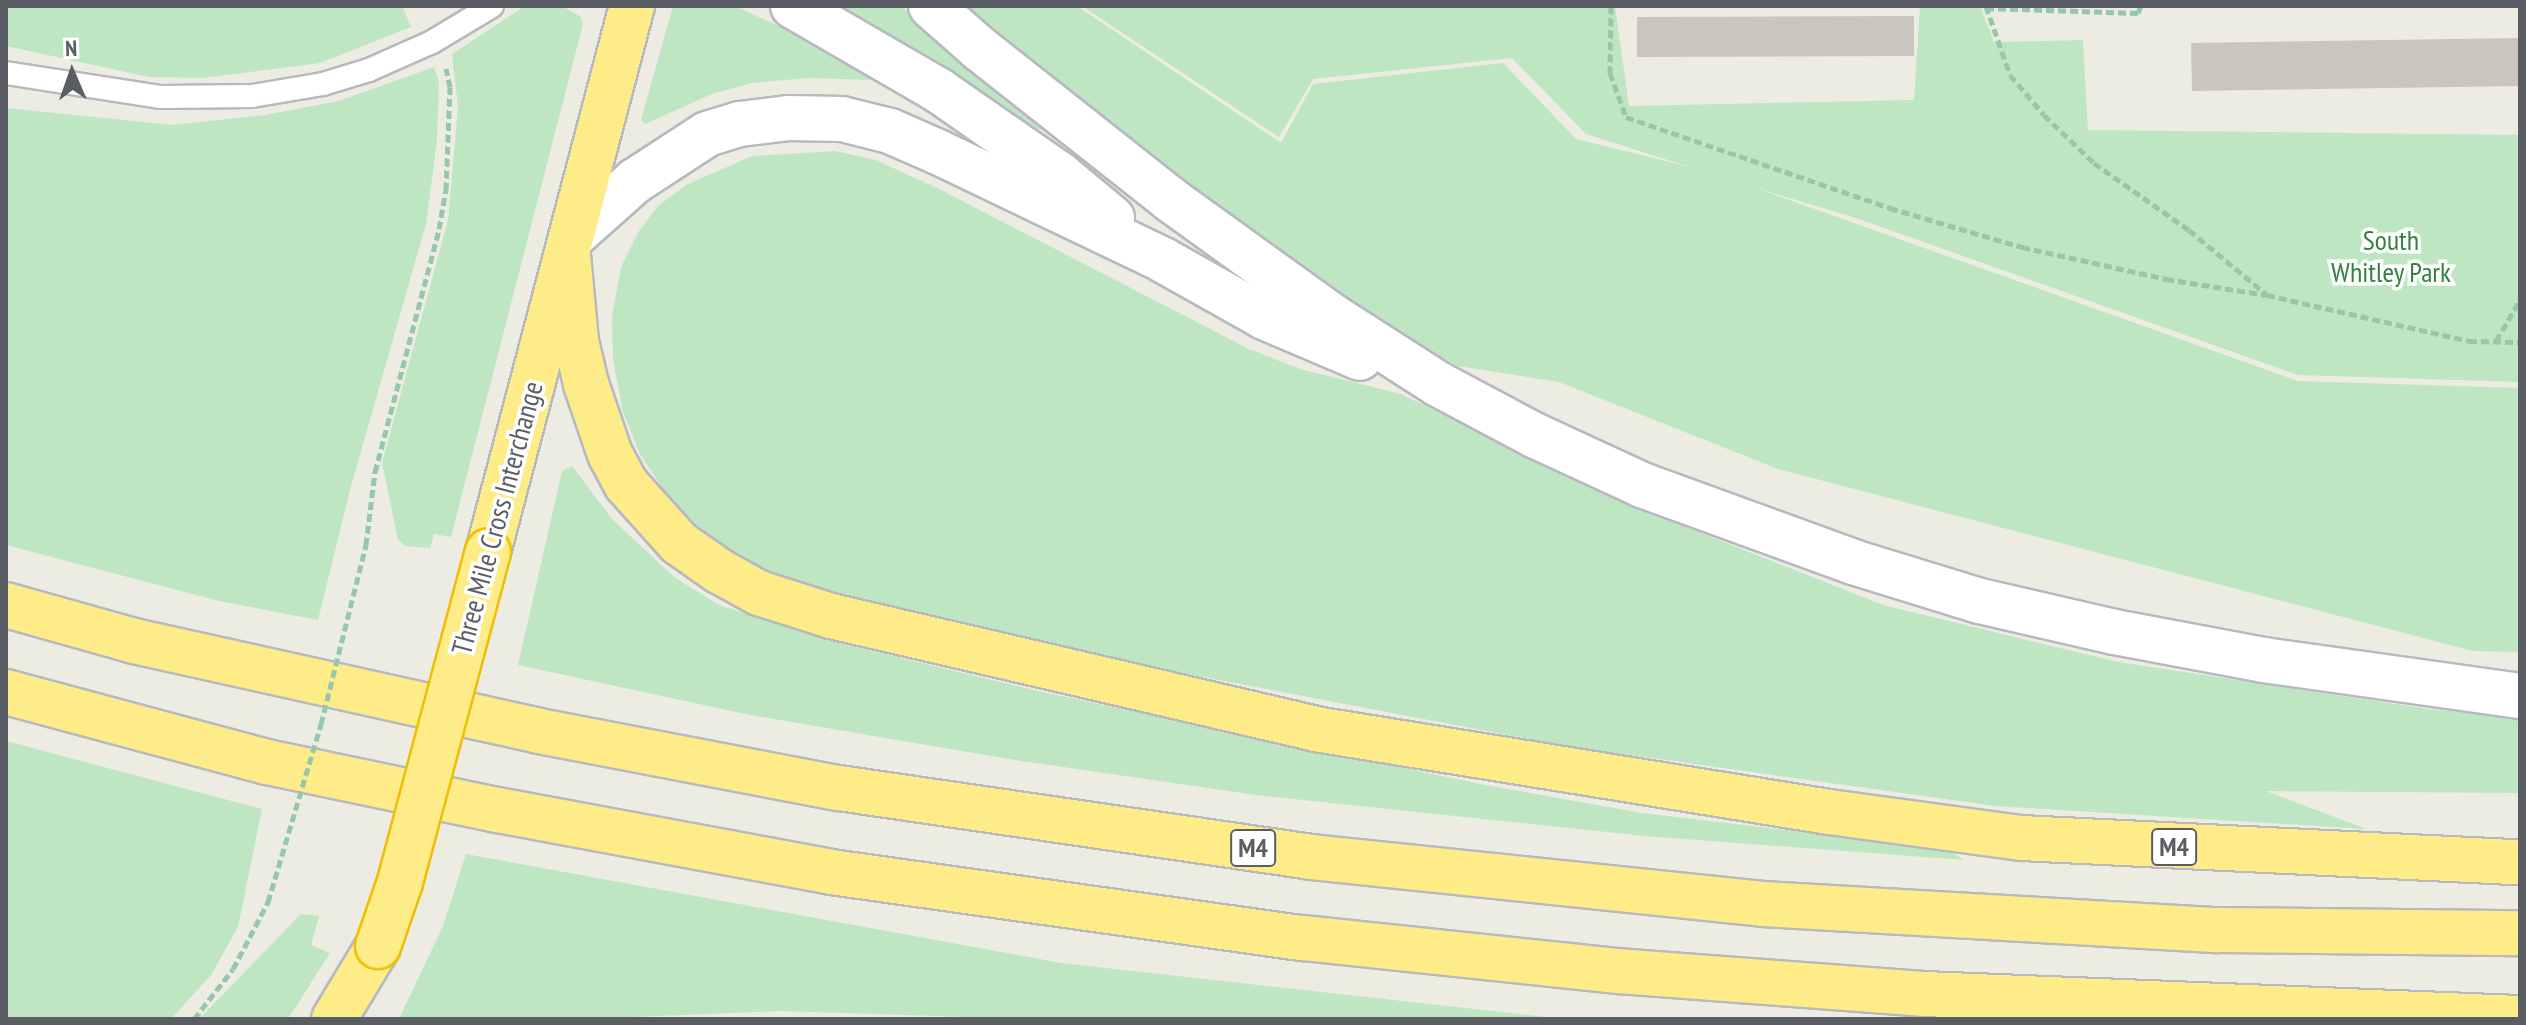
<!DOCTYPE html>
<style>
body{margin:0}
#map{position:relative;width:2526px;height:1025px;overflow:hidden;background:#edece2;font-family:"PT Sans Narrow",sans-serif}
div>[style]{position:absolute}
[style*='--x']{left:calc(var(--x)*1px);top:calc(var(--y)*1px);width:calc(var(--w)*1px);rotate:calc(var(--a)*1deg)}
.green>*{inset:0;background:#bee6c2}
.building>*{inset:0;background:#c8c6bf}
.path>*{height:5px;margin-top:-2.5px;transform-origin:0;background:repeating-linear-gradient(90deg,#97c7aa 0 8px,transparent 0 12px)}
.roads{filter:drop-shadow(2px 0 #b7b9bf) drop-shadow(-2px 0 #b7b9bf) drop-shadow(0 2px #b7b9bf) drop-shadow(0 -2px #b7b9bf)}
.lane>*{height:22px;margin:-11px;padding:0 11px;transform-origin:11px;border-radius:11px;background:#fff}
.secondary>*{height:44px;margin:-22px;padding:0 22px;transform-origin:22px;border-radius:22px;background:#fff}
.highway>*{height:44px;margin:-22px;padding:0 22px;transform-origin:22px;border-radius:22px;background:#feec89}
.path-bridge>*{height:5px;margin-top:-2.5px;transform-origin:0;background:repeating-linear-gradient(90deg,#97c7aa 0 8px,transparent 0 12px)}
.bridges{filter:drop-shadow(2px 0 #efbe00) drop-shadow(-2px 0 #efbe00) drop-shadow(0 2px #efbe00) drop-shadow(0 -2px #efbe00)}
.highway-bridge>*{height:44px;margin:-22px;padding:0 22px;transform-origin:22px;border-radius:22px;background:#feec89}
span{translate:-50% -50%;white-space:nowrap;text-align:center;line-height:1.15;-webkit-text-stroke:7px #fff;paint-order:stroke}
.shield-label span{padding:2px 6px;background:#fff;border:2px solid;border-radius:6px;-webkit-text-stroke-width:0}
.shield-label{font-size:26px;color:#5a5d63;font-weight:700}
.park-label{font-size:28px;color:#33823f}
.street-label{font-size:28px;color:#5a5d63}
.frame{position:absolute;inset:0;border:8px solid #5a5d63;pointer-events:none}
.north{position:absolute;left:32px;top:32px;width:80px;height:80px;-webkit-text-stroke:6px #fff;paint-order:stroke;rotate:358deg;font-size:22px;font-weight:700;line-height:32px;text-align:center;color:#5a5d63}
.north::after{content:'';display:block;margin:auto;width:28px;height:36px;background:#5a5d63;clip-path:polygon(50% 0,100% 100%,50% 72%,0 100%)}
</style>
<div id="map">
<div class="green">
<i style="clip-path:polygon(6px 6px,402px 6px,411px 27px,320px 63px,204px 78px,149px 77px,6px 46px)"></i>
<i style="clip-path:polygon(525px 6px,562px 6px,581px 17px,583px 24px,451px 537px,434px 534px,430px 548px,406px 546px,398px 540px,382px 463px,448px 220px,458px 107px,452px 54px)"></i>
<i style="clip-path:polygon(673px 6px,735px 6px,810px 41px,873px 76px,872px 80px,808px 78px,752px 83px,712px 94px,645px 124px,641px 120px)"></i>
<i style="clip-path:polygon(833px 6px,901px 6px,1042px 129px,1033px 130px)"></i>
<i style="clip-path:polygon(955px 6px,1077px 6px,1281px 143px,1313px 84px,1503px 63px,1576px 139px,1690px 167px,1586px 134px,1512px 58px,1313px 79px,1279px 137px,1082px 6px,1615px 6px,1629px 106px,1914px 100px,1920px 6px,1980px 6px,1994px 42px,2083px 40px,2088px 130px,2520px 135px,2520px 382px,2298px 375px,1856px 218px,1753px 187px,2298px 381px,2520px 388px,2520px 652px,2473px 651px,1778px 469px,1559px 382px,1458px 366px,1331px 295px,1226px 226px)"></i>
<i style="clip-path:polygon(434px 67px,439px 82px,437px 141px,426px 224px,350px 490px,318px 620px,219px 601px,6px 545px,6px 108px,172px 125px,265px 115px,339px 101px)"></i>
<i style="clip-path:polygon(835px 151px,876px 160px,939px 189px,1249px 349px,1300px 369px,1401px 394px,1627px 504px,1883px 605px,2118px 662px,2429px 709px,2520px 717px,2520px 793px,2266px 791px,2366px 829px,1995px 806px,1566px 746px,1046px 647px,866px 609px,797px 583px,741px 558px,702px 530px,667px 495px,640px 454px,623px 412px,613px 360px,612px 317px,621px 267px,639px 231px,658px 206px,686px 185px,752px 156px)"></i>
<i style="clip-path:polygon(572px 466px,612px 519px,674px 577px,719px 605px,827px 640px,1042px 692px,1485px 785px,1642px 813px,1946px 849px,1964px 860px,1645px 836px,1256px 795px,1015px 760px,750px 715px,518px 665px,562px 471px)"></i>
<i style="clip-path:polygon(6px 741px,262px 809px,238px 927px,211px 975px,171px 1019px,6px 1019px)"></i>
<i style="clip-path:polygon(466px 854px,1061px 963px,1564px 1019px,1029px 1019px,780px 1011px,584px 1019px,399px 1019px,443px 926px)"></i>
<i style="clip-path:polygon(301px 914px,319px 916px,311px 945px,330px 953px,288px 1019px,199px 1019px)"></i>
</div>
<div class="building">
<i style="clip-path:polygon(1914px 16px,1914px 56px,1637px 57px,1637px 17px)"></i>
<i style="clip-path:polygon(2520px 38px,2520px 86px,2192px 91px,2191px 43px)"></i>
</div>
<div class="path">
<i style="--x:1611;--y:6;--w:67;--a:90.9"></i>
<i style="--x:1610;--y:73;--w:47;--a:70"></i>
<i style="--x:1626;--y:117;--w:279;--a:19"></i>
<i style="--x:1890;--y:208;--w:138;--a:16.5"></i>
<i style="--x:2022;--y:247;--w:148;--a:12.5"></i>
<i style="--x:2166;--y:279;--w:102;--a:9"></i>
<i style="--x:2267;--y:295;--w:207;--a:12.8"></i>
<i style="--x:2469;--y:341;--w:51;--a:1.1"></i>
<i style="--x:1986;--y:6;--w:73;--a:70.8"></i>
<i style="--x:2010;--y:75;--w:52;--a:49.6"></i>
<i style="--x:2044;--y:115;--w:69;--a:43.8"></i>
<i style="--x:2094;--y:163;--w:116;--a:35.2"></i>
<i style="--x:2189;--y:230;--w:100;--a:39.7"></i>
<i style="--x:1986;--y:8;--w:152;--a:1.9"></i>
<i style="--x:2138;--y:13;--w:8;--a:-67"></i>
<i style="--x:2496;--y:341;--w:48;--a:-59.7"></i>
<i style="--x:366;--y:545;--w:74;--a:-83"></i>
<i style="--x:375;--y:472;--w:251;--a:-75.2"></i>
<i style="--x:439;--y:229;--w:40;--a:-80"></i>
<i style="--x:446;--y:190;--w:103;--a:-87.8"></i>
<i style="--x:450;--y:87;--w:19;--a:-102"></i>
<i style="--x:194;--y:1019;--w:63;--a:-52"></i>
<i style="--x:233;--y:969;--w:76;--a:-62.4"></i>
</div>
<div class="roads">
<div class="lane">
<i style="--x:6;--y:73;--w:157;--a:8.8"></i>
<i style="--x:161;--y:97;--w:91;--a:-0.6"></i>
<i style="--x:252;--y:96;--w:72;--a:-9.6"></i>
<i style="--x:323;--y:84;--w:48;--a:-16.9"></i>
<i style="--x:369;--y:70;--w:69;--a:-24"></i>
<i style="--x:432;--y:42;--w:70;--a:-31"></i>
</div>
<div class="secondary">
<i style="--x:793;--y:6;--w:168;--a:30.1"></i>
<i style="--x:938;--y:90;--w:147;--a:34.8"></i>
<i style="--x:1059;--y:174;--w:69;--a:39.7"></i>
<i style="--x:931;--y:6;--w:65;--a:41.3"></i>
<i style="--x:980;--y:49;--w:243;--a:38.3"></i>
<i style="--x:1171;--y:200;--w:198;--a:35.8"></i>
<i style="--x:1332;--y:316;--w:126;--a:32.7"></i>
<i style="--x:1438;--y:384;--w:111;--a:28"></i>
<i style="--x:1536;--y:436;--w:117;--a:24.8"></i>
<i style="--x:1642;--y:485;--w:225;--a:20"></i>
<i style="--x:1853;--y:562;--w:133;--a:17.1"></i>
<i style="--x:1980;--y:601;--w:138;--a:13"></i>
<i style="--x:2114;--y:632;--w:153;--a:10.6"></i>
<i style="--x:2264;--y:660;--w:259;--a:8"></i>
<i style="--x:573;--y:236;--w:83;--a:-41.6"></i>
<i style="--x:635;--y:181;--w:86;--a:-33.1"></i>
<i style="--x:707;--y:134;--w:34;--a:-17"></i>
<i style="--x:740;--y:124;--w:48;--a:-7.1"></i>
<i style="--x:788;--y:118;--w:54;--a:1.1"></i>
<i style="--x:842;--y:119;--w:49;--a:14"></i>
<i style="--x:890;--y:131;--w:52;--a:23.6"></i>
<i style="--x:938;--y:152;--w:250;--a:25.6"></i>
<i style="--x:1163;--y:260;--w:116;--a:29.4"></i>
<i style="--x:1264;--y:317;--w:104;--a:23.1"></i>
</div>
<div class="highway">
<i style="--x:568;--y:255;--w:86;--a:84.7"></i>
<i style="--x:576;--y:341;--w:44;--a:76.9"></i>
<i style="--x:586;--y:384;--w:74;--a:71.1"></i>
<i style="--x:610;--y:454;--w:34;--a:62"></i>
<i style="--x:626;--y:484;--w:79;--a:48.1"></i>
<i style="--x:679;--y:543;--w:49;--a:35"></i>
<i style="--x:719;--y:571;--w:46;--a:28.8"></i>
<i style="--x:759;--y:593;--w:76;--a:17.7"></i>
<i style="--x:831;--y:616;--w:497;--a:13.1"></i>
<i style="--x:1315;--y:729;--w:521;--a:9.17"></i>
<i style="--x:1829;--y:812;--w:194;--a:7.7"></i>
<i style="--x:2021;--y:838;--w:500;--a:2.8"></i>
<i style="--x:488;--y:552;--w:565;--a:-75.23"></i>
<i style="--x:6;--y:605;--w:133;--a:15.7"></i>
<i style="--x:134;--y:641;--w:415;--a:12.5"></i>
<i style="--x:539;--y:731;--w:305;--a:10.8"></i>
<i style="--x:839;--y:788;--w:476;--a:8.3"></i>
<i style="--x:1310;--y:857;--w:455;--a:5.9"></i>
<i style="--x:1763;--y:904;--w:455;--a:3.3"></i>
<i style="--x:2217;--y:930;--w:303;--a:0.6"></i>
<i style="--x:6;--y:692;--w:270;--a:15"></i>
<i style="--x:267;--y:762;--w:235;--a:11.8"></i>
<i style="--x:497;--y:810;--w:340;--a:10.5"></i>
<i style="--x:831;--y:872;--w:477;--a:8"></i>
<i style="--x:1303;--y:938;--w:317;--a:6"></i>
<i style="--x:1618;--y:971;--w:307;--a:4.3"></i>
<i style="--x:1924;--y:994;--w:596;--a:2.31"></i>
<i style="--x:334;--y:1019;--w:85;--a:-58.9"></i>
</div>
</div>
<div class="path-bridge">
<i style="--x:268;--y:902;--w:186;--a:-73.4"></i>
<i style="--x:321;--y:724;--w:185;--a:-75.9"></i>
</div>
<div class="bridges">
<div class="highway-bridge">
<i style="--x:378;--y:946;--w:68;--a:-71"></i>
<i style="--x:400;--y:882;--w:342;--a:-75.1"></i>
</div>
</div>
<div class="shield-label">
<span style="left:2174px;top:847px">M4</span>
<span style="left:1253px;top:848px">M4</span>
</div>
<div class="park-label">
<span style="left:2391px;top:256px">South<br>Whitley Park</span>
</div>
<div class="street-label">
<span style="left:497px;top:518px;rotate:-75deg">Three Mile Cross Interchange</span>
</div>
<div class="frame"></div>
<div class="north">N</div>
</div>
